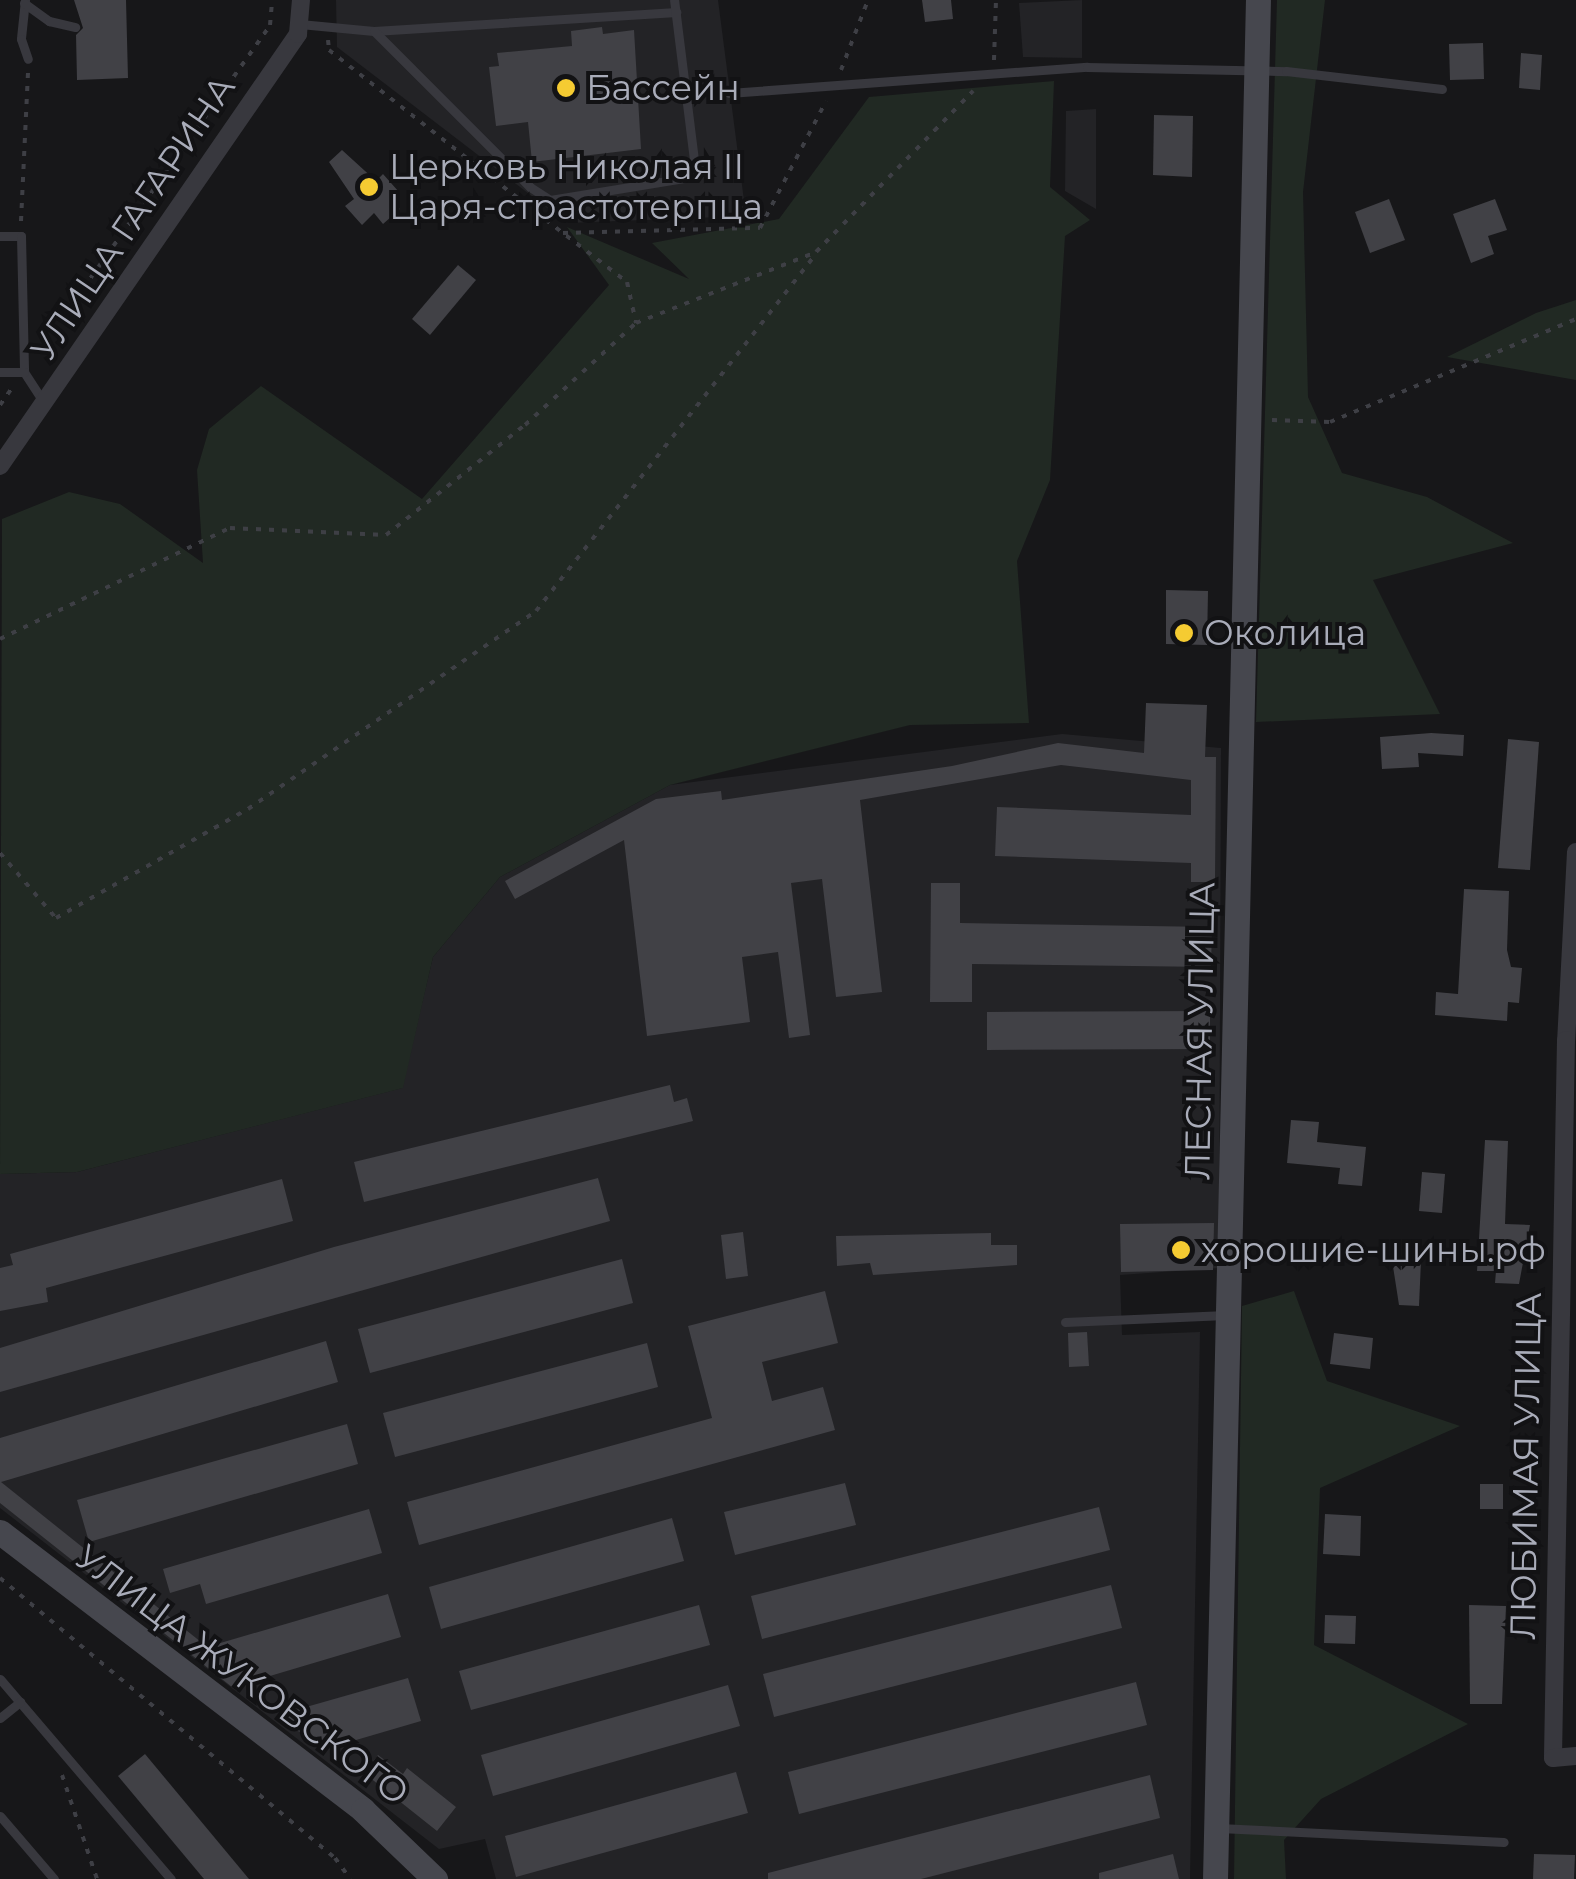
<!DOCTYPE html>
<meta charset="utf-8">
<style>
body{margin:0}
#map{position:relative;width:1576px;height:1879px;overflow:hidden;background:#171719;font-family:Montserrat,sans-serif}
div>[style]{position:absolute}
[style*='--x']{left:calc(var(--x)*1px);top:calc(var(--y)*1px);width:calc(var(--w)*1px);rotate:calc(var(--a)*1deg)}
.built>*{inset:0;background:#232326}
.green>*{inset:0;background:#212923}
.building>*{inset:0;background:#414146}
.path>*{height:4px;margin-top:-2px;transform-origin:0;background:repeating-linear-gradient(90deg,#3e3f45 0 5px,transparent 0 13px)}
.lane>*{height:9px;margin:-4.5px;padding:0 4.5px;transform-origin:4.5px;border-radius:4.5px;background:#38383e}
.street>*{height:18px;margin:-9px;padding:0 9px;transform-origin:9px;border-radius:9px;background:#38383e}
.secondary>*{height:25px;margin:-12.5px;padding:0 12.5px;transform-origin:12.5px;border-radius:12.5px;background:#46474e}
.dots>*{width:28px;height:28px;translate:-50% -50%;box-sizing:border-box;border:5px solid #121214;border-radius:50%}
span{translate:-50% -50%;white-space:nowrap;text-align:center;line-height:1.15;-webkit-text-stroke:8px #121214;paint-order:stroke}
.poi-label{font-size:35px;color:#a9acb9}
.left{translate:0 -50%;text-align:left}
.street-label{font-size:35px;color:#a9acb9}
</style>
<div id="map">
<div class="built">
<i style="clip-path:polygon(336px 0,718px 0,746px 216px,567px 223px,337px 47px)"></i>
<i style="clip-path:polygon(1082px 0,1082px 58px,1023px 57px,1019px 3px)"></i>
<i style="clip-path:polygon(1096px 109px,1096px 209px,1065px 191px,1066px 111px)"></i>
<i style="clip-path:polygon(1062px 734px,1221px 748px,1219px 1268px,1120px 1275px,1122px 1335px,1200px 1332px,1190px 1879px,496px 1879px,485px 1839px,439px 1849px,0 1508px,0 1174px,77px 1172px,402px 1088px,433px 957px,500px 877px,670px 785px)"></i>
</div>
<div class="green">
<i style="clip-path:polygon(1277px 0,1325px 0,1303px 192px,1308px 397px,1342px 473px,1427px 497px,1513px 543px,1373px 580px,1440px 714px,1256px 722px)"></i>
<i style="clip-path:polygon(1054px 81px,1050px 187px,1090px 220px,1065px 236px,1050px 480px,1017px 561px,1029px 723px,910px 725px,670px 785px,500px 877px,433px 957px,403px 1088px,77px 1172px,0 1174px,2px 519px,69px 492px,120px 504px,203px 563px,197px 470px,209px 429px,261px 386px,422px 499px,609px 285px,567px 227px,689px 279px,652px 243px,779px 219px,869px 97px)"></i>
<i style="clip-path:polygon(1576px 300px,1576px 380px,1447px 357px,1536px 313px)"></i>
<i style="clip-path:polygon(1294px 1291px,1327px 1381px,1460px 1426px,1320px 1488px,1314px 1645px,1468px 1724px,1321px 1799px,1284px 1840px,1286px 1879px,1234px 1879px,1242px 1306px)"></i>
</div>
<div class="building">
<i style="clip-path:polygon(74px 0,126px 0,128px 78px,77px 80px,76px 35px,83px 28px)"></i>
<i style="clip-path:polygon(922px 0,951px 0,953px 19px,925px 22px)"></i>
<i style="clip-path:polygon(602px 27px,603px 34px,634px 30px,641px 149px,532px 162px,528px 122px,496px 126px,489px 67px,499px 66px,497px 53px,572px 46px,571px 31px)"></i>
<i style="clip-path:polygon(1483px 43px,1484px 79px,1450px 80px,1449px 44px)"></i>
<i style="clip-path:polygon(1521px 53px,1542px 55px,1540px 90px,1519px 88px)"></i>
<i style="clip-path:polygon(1154px 115px,1193px 116px,1192px 177px,1153px 175px)"></i>
<i style="clip-path:polygon(342px 150px,376px 181px,383px 174px,399px 192px,392px 199px,400px 209px,383px 224px,374px 213px,362px 225px,345px 206px,354px 199px,329px 162px)"></i>
<i style="clip-path:polygon(1389px 199px,1405px 240px,1370px 253px,1355px 212px)"></i>
<i style="clip-path:polygon(1495px 199px,1507px 230px,1488px 236px,1494px 254px,1471px 263px,1453px 214px)"></i>
<i style="clip-path:polygon(458px 265px,476px 280px,430px 335px,412px 319px)"></i>
<i style="clip-path:polygon(1166px 590px,1208px 591px,1207px 645px,1166px 644px)"></i>
<i style="clip-path:polygon(1146px 703px,1207px 705px,1205px 757px,1216px 757px,1215px 882px,1191px 882px,1191px 863px,995px 856px,997px 807px,1191px 815px,1191px 780px,1061px 765px,860px 800px,882px 992px,836px 997px,822px 879px,791px 883px,810px 1035px,789px 1038px,778px 952px,742px 957px,750px 1022px,647px 1036px,624px 840px,515px 899px,505px 881px,656px 799px,721px 791px,722px 800px,952px 766px,1058px 743px,1144px 753px)"></i>
<i style="clip-path:polygon(1431px 733px,1464px 735px,1463px 756px,1418px 753px,1419px 767px,1382px 769px,1380px 737px)"></i>
<i style="clip-path:polygon(1508px 739px,1539px 742px,1530px 870px,1498px 868px)"></i>
<i style="clip-path:polygon(931px 883px,960px 883px,960px 923px,1212px 927px,1211px 967px,972px 964px,972px 1002px,930px 1002px)"></i>
<i style="clip-path:polygon(1464px 889px,1509px 891px,1507px 950px,1511px 967px,1522px 968px,1519px 1003px,1508px 1002px,1507px 1021px,1435px 1015px,1436px 992px,1458px 994px)"></i>
<i style="clip-path:polygon(1210px 1011px,1210px 1049px,987px 1050px,987px 1012px)"></i>
<i style="clip-path:polygon(670px 1085px,674px 1102px,687px 1098px,693px 1121px,364px 1202px,354px 1162px)"></i>
<i style="clip-path:polygon(1291px 1120px,1319px 1122px,1317px 1142px,1366px 1147px,1362px 1186px,1338px 1184px,1340px 1168px,1287px 1163px)"></i>
<i style="clip-path:polygon(1485px 1140px,1508px 1141px,1505px 1224px,1530px 1225px,1519px 1284px,1495px 1283px,1496px 1271px,1477px 1271px)"></i>
<i style="clip-path:polygon(1422px 1172px,1445px 1174px,1442px 1213px,1419px 1211px)"></i>
<i style="clip-path:polygon(598px 1178px,610px 1221px,0 1392px,0 1348px,334px 1247px)"></i>
<i style="clip-path:polygon(282px 1179px,293px 1221px,46px 1288px,48px 1302px,0 1311px,0 1268px,13px 1265px,10px 1254px)"></i>
<i style="clip-path:polygon(1214px 1223px,1213px 1270px,1121px 1272px,1120px 1224px)"></i>
<i style="clip-path:polygon(743px 1232px,748px 1276px,726px 1279px,721px 1235px)"></i>
<i style="clip-path:polygon(991px 1233px,991px 1245px,1017px 1245px,1017px 1265px,873px 1275px,870px 1263px,837px 1266px,836px 1236px)"></i>
<i style="clip-path:polygon(622px 1259px,633px 1303px,370px 1373px,358px 1329px)"></i>
<i style="clip-path:polygon(1392px 1260px,1421px 1261px,1419px 1306px,1399px 1305px)"></i>
<i style="clip-path:polygon(825px 1291px,838px 1343px,762px 1362px,772px 1401px,823px 1387px,835px 1430px,419px 1545px,407px 1502px,712px 1418px,688px 1326px)"></i>
<i style="clip-path:polygon(1087px 1332px,1089px 1366px,1069px 1367px,1068px 1333px)"></i>
<i style="clip-path:polygon(1334px 1333px,1373px 1338px,1370px 1369px,1330px 1364px)"></i>
<i style="clip-path:polygon(326px 1341px,338px 1382px,1px 1482px,221px 1658px,217px 1644px,388px 1594px,401px 1637px,243px 1684px,237px 1691px,0 1503px,0 1438px)"></i>
<i style="clip-path:polygon(647px 1343px,658px 1387px,395px 1457px,383px 1413px)"></i>
<i style="clip-path:polygon(347px 1424px,358px 1464px,89px 1542px,77px 1500px)"></i>
<i style="clip-path:polygon(845px 1483px,856px 1525px,735px 1555px,724px 1512px)"></i>
<i style="clip-path:polygon(1480px 1484px,1503px 1484px,1503px 1509px,1480px 1509px)"></i>
<i style="clip-path:polygon(1099px 1507px,1110px 1550px,762px 1639px,751px 1596px)"></i>
<i style="clip-path:polygon(369px 1509px,382px 1553px,206px 1604px,200px 1584px,170px 1593px,163px 1569px)"></i>
<i style="clip-path:polygon(1325px 1514px,1361px 1516px,1360px 1556px,1323px 1554px)"></i>
<i style="clip-path:polygon(672px 1518px,684px 1561px,441px 1629px,429px 1587px)"></i>
<i style="clip-path:polygon(1111px 1585px,1122px 1628px,774px 1717px,763px 1674px)"></i>
<i style="clip-path:polygon(699px 1605px,710px 1645px,471px 1710px,459px 1671px)"></i>
<i style="clip-path:polygon(1469px 1605px,1506px 1606px,1502px 1704px,1470px 1704px)"></i>
<i style="clip-path:polygon(1325px 1615px,1356px 1616px,1355px 1644px,1324px 1643px)"></i>
<i style="clip-path:polygon(408px 1678px,421px 1721px,322px 1750px,278px 1715px)"></i>
<i style="clip-path:polygon(1136px 1682px,1147px 1725px,799px 1814px,788px 1772px)"></i>
<i style="clip-path:polygon(728px 1685px,740px 1726px,493px 1796px,481px 1755px)"></i>
<i style="clip-path:polygon(145px 1754px,249px 1879px,204px 1879px,118px 1776px)"></i>
<i style="clip-path:polygon(378px 1755px,403px 1774px,407px 1768px,456px 1807px,437px 1831px,364px 1773px)"></i>
<i style="clip-path:polygon(736px 1772px,748px 1813px,516px 1877px,505px 1836px)"></i>
<i style="clip-path:polygon(1150px 1775px,1160px 1818px,921px 1879px,768px 1879px,768px 1873px)"></i>
<i style="clip-path:polygon(1173px 1854px,1179px 1879px,1099px 1879px,1099px 1873px)"></i>
<i style="clip-path:polygon(1534px 1854px,1575px 1855px,1574px 1879px,1533px 1879px)"></i>
</div>
<div class="path">
<i style="--x:328;--y:40;--w:10;--a:84"></i>
<i style="--x:329;--y:50;--w:240;--a:38.1"></i>
<i style="--x:994;--y:60;--w:60;--a:-88.1"></i>
<i style="--x:841;--y:70;--w:75;--a:-68.9"></i>
<i style="--x:525;--y:204;--w:128;--a:37.4"></i>
<i style="--x:627;--y:282;--w:42;--a:77.6"></i>
<i style="--x:21;--y:221;--w:150;--a:-87.3"></i>
<i style="--x:563;--y:233;--w:197;--a:-1.5"></i>
<i style="--x:760;--y:228;--w:143;--a:-62.5"></i>
<i style="--x:38;--y:352;--w:401;--a:-54.6"></i>
<i style="--x:270;--y:25;--w:25;--a:-85"></i>
<i style="--x:0;--y:405;--w:21;--a:-55"></i>
<i style="--x:1272;--y:420;--w:58;--a:2"></i>
<i style="--x:1330;--y:422;--w:267;--a:-22.7"></i>
<i style="--x:0;--y:639;--w:255;--a:-25.8"></i>
<i style="--x:230;--y:528;--w:156;--a:2.6"></i>
<i style="--x:386;--y:535;--w:177;--a:-38.4"></i>
<i style="--x:525;--y:425;--w:151;--a:-42.6"></i>
<i style="--x:636;--y:323;--w:193;--a:-21.5"></i>
<i style="--x:816;--y:252;--w:225;--a:-45.7"></i>
<i style="--x:0;--y:853;--w:86;--a:49.3"></i>
<i style="--x:56;--y:918;--w:221;--a:-29.6"></i>
<i style="--x:248;--y:809;--w:349;--a:-34.5"></i>
<i style="--x:536;--y:611;--w:451;--a:-51.9"></i>
<i style="--x:0;--y:1578;--w:437;--a:39.9"></i>
<i style="--x:335;--y:1858;--w:26;--a:54"></i>
<i style="--x:62;--y:1775;--w:110;--a:71.4"></i>
</div>
<div class="lane">
<i style="--x:25;--y:0;--w:39;--a:96"></i>
<i style="--x:21;--y:39;--w:21;--a:71"></i>
<i style="--x:24;--y:3;--w:31;--a:36"></i>
<i style="--x:49;--y:21;--w:27;--a:13"></i>
<i style="--x:300;--y:24;--w:74;--a:5.4"></i>
<i style="--x:374;--y:31;--w:303;--a:-3.6"></i>
<i style="--x:374;--y:31;--w:221;--a:45"></i>
<i style="--x:530;--y:187;--w:24;--a:33"></i>
<i style="--x:550;--y:200;--w:148;--a:-9.3"></i>
<i style="--x:696;--y:176;--w:177;--a:-97.1"></i>
<i style="--x:729;--y:93;--w:359;--a:-4.2"></i>
<i style="--x:1087;--y:67;--w:199;--a:1.2"></i>
<i style="--x:1286;--y:71;--w:157;--a:6.6"></i>
<i style="--x:0;--y:236;--w:21;--a:0"></i>
<i style="--x:21;--y:236;--w:136;--a:88.7"></i>
<i style="--x:24;--y:372;--w:37;--a:57"></i>
<i style="--x:0;--y:372;--w:24;--a:0"></i>
<i style="--x:1065;--y:1322;--w:161;--a:-2.5"></i>
<i style="--x:0;--y:1679;--w:263;--a:49.5"></i>
<i style="--x:0;--y:1718;--w:26;--a:-39"></i>
<i style="--x:0;--y:1816;--w:83;--a:49.4"></i>
<i style="--x:1219;--y:1828;--w:285;--a:2.8"></i>
</div>
<div class="street">
<i style="--x:0;--y:466;--w:525;--a:-55.4"></i>
<i style="--x:298;--y:34;--w:34;--a:-85"></i>
<i style="--x:1576;--y:852;--w:188;--a:93"></i>
<i style="--x:1566;--y:1040;--w:718;--a:91.04"></i>
<i style="--x:1553;--y:1758;--w:23;--a:-5"></i>
</div>
<div class="secondary">
<i style="--x:0;--y:1532;--w:457;--a:37.4"></i>
<i style="--x:363;--y:1810;--w:100;--a:43.8"></i>
<i style="--x:1215;--y:1879;--w:1879;--a:-88.69"></i>
</div>
<div class="dots">
<i style="left:566px;top:88px;background:#f5cb32"></i>
<i style="left:369px;top:187px;background:#f5cb32"></i>
<i style="left:1184px;top:633px;background:#f5cb32"></i>
<i style="left:1181px;top:1250px;background:#f5cb32"></i>
</div>
<div class="poi-label">
<span class="left" style="left:586px;top:88px">Бассейн</span>
<span class="left" style="left:389px;top:187px">Церковь Николая II<br>Царя-страстотерпца</span>
<span class="left" style="left:1204px;top:633px">Околица</span>
<span class="left" style="left:1201px;top:1250px">хорошие-шины.рф</span>
</div>
<div class="street-label">
<span style="left:133px;top:218px;rotate:-56deg">УЛИЦА ГАГАРИНА</span>
<span style="left:1200px;top:1031px;rotate:-89deg">ЛЕСНАЯ УЛИЦА</span>
<span style="left:1526px;top:1466px;rotate:-89deg">ЛЮБИМАЯ УЛИЦА</span>
<span style="left:242px;top:1675px;rotate:37deg">УЛИЦА ЖУКОВСКОГО</span>
</div>
</div>
